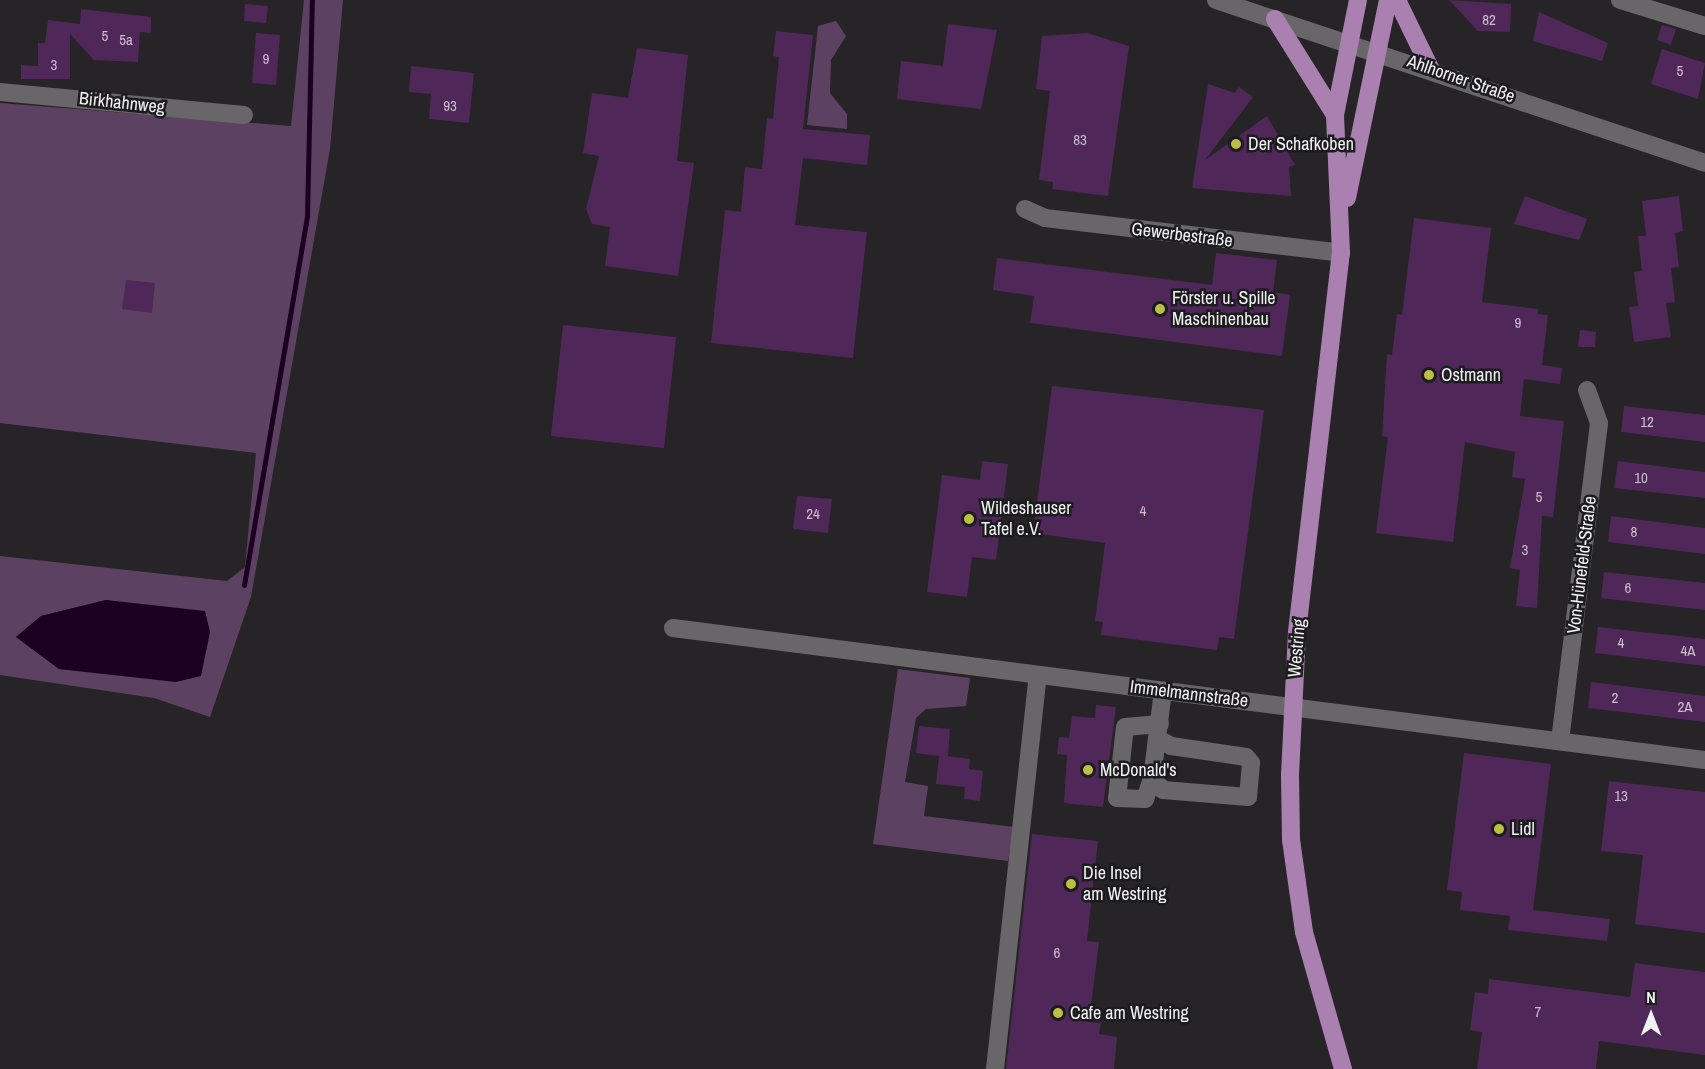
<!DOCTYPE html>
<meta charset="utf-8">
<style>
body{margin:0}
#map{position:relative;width:1705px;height:1069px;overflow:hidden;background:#262426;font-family:"Archivo Narrow",sans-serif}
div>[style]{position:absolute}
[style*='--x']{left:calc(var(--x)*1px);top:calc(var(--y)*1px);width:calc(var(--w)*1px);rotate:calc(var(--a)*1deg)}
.green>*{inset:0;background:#5d4163}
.water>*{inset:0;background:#1b0021}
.stream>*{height:5px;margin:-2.5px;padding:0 2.5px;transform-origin:2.5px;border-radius:2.5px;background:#1b0021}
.building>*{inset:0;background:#502759}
.minor>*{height:18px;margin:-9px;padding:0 9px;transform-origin:9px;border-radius:9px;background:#696669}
.major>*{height:18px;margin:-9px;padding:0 9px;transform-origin:9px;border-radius:9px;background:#a980b0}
.dots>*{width:16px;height:16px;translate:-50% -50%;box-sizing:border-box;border:3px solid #1c1b1d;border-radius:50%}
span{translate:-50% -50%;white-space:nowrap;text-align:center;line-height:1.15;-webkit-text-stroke:5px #1c1b1d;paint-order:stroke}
.number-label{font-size:15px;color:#c9becc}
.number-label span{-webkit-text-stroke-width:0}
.street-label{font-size:18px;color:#f1f0f2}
.poi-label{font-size:18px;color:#f1f0f2}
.left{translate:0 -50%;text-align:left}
.north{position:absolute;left:1621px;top:985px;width:60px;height:60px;-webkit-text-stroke:4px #1c1b1d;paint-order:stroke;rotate:0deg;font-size:16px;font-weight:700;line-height:24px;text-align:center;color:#f1f0f2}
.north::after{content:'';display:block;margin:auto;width:21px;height:27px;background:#f1f0f2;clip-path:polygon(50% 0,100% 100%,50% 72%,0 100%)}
</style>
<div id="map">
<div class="green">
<i style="clip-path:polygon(evenodd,304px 0,343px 0,330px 149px,251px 597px,210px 717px,154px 698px,0 675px,0 556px,227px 581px,245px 567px,256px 453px,0 423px,0 103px,291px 126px,304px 0,106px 600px,168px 610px,205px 612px,112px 674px,59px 669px,16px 637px,41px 616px,106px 600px)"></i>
<i style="clip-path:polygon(836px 21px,846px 36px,831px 60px,830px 93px,847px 114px,847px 129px,807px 125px,818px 26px)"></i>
<i style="clip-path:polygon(898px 669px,970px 678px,966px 706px,926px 709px,916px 718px,905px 782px,928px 786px,924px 816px,1014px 827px,1008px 861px,873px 844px)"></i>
</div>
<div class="water">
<i style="clip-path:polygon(106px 600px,205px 611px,210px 632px,201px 676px,176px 682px,59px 669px,16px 637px,41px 616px)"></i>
</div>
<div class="stream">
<i style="--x:244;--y:585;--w:375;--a:-80.3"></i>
<i style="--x:307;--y:215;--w:215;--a:-88.7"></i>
</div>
<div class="building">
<i style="clip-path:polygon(1449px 0,1511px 4px,1510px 32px,1478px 31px)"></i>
<i style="clip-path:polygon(245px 4px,268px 6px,266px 23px,244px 21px)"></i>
<i style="clip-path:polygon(81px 9px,151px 17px,151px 33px,140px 32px,138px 62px,94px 60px,70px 34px,70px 79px,21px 79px,21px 65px,38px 66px,38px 43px,45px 43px,48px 20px,80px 24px)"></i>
<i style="clip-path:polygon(1539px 12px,1608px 43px,1602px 61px,1533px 41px)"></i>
<i style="clip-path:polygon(948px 24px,997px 30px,981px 109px,897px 99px,901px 61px,943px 66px)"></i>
<i style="clip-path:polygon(1662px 25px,1676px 29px,1671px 45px,1657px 40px)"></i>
<i style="clip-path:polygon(776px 31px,813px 35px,803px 129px,870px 135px,867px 165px,803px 158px,795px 225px,867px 232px,853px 358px,711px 343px,725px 210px,741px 212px,745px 167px,762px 169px,767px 118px,773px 119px,779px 57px,773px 56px)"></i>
<i style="clip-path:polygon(256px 33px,280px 35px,276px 85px,252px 83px)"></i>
<i style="clip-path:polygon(1087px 33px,1129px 46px,1108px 196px,1052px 189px,1053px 182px,1039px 180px,1050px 91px,1036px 89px,1042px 36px)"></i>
<i style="clip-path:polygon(637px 48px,688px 55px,677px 161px,694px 163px,678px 276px,605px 266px,610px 227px,592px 224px,586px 209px,599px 156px,583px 153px,592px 93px,628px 98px)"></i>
<i style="clip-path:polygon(1662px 49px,1705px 63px,1698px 99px,1651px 84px)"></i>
<i style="clip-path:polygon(411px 66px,474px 73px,469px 123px,429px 119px,431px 94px,409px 92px)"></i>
<i style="clip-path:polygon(1208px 84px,1235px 93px,1239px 87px,1253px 97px,1205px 160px,1267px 116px,1295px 165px,1289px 167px,1291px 196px,1192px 188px)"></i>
<i style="clip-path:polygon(1525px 196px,1587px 219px,1579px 240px,1514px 224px)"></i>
<i style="clip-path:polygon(1679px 196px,1683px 231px,1675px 233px,1679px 267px,1671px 268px,1675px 302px,1666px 303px,1671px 337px,1634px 342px,1629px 307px,1638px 306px,1634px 272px,1642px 271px,1638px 236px,1646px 236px,1642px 201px)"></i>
<i style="clip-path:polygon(1414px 218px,1491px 228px,1482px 302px,1538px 309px,1538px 314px,1548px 315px,1542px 365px,1562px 368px,1560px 384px,1524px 379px,1520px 416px,1564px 421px,1553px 517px,1542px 516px,1537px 608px,1516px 606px,1520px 570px,1510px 568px,1525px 479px,1512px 477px,1515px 452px,1465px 442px,1453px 542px,1376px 533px,1388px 437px,1382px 436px,1387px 354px,1392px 355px,1397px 314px,1402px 315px)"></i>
<i style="clip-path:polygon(1216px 253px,1277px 260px,1273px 292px,1290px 295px,1282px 356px,1030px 323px,1034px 296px,993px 290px,997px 258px,1212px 285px)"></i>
<i style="clip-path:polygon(126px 280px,155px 283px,152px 313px,122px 309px)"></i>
<i style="clip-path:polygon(563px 325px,676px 337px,664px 448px,551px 436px)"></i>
<i style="clip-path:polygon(1580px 330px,1596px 332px,1595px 347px,1578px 347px)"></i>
<i style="clip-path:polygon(1052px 386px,1264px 410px,1234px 639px,1219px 637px,1217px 650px,1101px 635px,1103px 622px,1095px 621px,1105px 543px,1033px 533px)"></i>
<i style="clip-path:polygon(1624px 406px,1705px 415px,1705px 442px,1621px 432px)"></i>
<i style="clip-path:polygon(982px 461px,1008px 464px,996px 560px,972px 557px,967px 597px,927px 592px,942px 475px,980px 480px)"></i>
<i style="clip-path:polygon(1618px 461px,1705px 472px,1705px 498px,1614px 488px)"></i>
<i style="clip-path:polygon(797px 496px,832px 499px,828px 533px,793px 529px)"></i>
<i style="clip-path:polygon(1611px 516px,1705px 528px,1705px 554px,1608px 542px)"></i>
<i style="clip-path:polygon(1604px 572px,1705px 583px,1705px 610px,1601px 598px)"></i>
<i style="clip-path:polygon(1598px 627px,1705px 639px,1705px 666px,1595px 653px)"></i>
<i style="clip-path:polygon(1591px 682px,1705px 696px,1705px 722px,1588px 708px)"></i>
<i style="clip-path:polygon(1096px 705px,1116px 707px,1103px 807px,1064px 803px,1067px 755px,1057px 754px,1059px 737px,1069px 738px,1072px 716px,1095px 718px)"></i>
<i style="clip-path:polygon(919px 726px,950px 729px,948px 756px,970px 759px,969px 769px,983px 771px,980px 801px,964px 799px,965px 787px,936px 784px,939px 756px,916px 753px)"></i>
<i style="clip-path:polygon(1464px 753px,1551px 764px,1533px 910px,1610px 919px,1607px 941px,1508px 930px,1510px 916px,1460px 910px,1462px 892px,1447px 890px)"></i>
<i style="clip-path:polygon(1609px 781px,1705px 792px,1705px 933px,1635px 924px,1643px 855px,1601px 851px)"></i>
<i style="clip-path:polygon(1032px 834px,1098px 841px,1087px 941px,1099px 942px,1089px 1022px,1101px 1023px,1099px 1034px,1117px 1037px,1114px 1069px,1006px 1069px)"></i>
<i style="clip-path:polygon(1635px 963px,1705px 972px,1705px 1055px,1599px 1041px,1596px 1069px,1477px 1069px,1482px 1032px,1470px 1030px,1475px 992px,1488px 994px,1489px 979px,1630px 997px)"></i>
</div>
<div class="minor">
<i style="--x:1216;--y:0;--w:515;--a:18.43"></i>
<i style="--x:1620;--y:0;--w:89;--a:17"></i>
<i style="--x:0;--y:92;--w:245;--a:5.4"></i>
<i style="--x:1025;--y:209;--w:22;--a:24"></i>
<i style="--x:1045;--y:218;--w:298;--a:6.7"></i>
<i style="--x:673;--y:628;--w:1040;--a:7.29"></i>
<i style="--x:1158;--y:739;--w:15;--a:28"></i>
<i style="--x:1171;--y:746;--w:76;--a:8.3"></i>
<i style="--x:1246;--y:757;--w:8;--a:50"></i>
<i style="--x:1251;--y:763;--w:34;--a:95"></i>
<i style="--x:1248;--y:797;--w:85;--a:-175.3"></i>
<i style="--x:1163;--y:790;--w:16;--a:-133"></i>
<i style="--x:1152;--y:778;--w:88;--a:-82.8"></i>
<i style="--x:1560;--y:741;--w:320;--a:-83"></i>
<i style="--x:1599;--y:423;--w:35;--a:-110"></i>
<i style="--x:1152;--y:778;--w:22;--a:108"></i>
<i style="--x:1145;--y:799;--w:28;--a:-178"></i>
<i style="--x:1117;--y:798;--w:71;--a:-83.6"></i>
<i style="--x:1125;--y:727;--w:35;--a:-5"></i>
<i style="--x:995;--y:1069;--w:395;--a:-83.8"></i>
</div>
<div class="major">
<i style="--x:1397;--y:0;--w:76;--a:64.1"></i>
<i style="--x:1275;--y:19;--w:113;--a:58"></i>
<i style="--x:1347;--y:198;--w:202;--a:-78.3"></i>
<i style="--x:1343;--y:1069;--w:142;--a:-105.9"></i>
<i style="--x:1304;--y:932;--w:93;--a:-98"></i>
<i style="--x:1291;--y:840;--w:65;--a:-90.9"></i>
<i style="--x:1290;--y:775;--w:143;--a:-87.2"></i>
<i style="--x:1297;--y:632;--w:382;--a:-83.4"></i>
<i style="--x:1341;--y:253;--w:138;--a:-92.5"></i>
<i style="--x:1335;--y:115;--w:117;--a:-78.7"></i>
</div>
<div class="dots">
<i style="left:1236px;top:144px;background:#bcbf44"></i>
<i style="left:1160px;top:309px;background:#bcbf44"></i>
<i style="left:1429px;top:375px;background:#bcbf44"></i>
<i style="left:969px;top:519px;background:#bcbf44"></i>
<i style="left:1088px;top:770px;background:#bcbf44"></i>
<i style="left:1499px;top:829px;background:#bcbf44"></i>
<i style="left:1071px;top:884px;background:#bcbf44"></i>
<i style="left:1058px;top:1013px;background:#bcbf44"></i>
</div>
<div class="number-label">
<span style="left:1489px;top:20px">82</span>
<span style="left:105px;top:36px">5</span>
<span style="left:126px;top:40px">5a</span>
<span style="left:266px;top:59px">9</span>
<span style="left:54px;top:65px">3</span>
<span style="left:1680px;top:71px">5</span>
<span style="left:450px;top:106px">93</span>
<span style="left:1080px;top:140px">83</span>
<span style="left:1518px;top:323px">9</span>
<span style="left:1647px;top:422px">12</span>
<span style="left:1641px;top:478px">10</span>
<span style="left:1539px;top:497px">5</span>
<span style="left:1143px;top:511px">4</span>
<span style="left:813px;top:514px">24</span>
<span style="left:1634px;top:532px">8</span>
<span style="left:1525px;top:550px">3</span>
<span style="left:1628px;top:588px">6</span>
<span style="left:1621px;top:643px">4</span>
<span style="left:1688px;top:651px">4A</span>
<span style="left:1615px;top:698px">2</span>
<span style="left:1685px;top:707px">2A</span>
<span style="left:1621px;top:796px">13</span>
<span style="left:1057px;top:953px">6</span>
<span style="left:1538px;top:1012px">7</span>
</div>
<div class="street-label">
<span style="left:1461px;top:79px;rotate:19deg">Ahlhorner Straße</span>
<span style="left:122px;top:103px;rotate:6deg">Birkhahnweg</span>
<span style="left:1182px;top:235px;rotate:7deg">Gewerbestraße</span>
<span style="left:1582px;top:565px;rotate:-83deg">Von-Hünefeld-Straße</span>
<span style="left:1297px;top:648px;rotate:-85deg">Westring</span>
<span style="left:1189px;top:694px;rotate:7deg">Immelmannstraße</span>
</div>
<div class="poi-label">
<span class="left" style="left:1248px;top:144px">Der Schafkoben</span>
<span class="left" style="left:1172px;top:309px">Förster u. Spille<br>Maschinenbau</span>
<span class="left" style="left:1441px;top:375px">Ostmann</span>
<span class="left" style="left:981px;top:519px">Wildeshauser<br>Tafel e.V.</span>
<span class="left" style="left:1100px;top:770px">McDonald's</span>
<span class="left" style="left:1511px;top:829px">Lidl</span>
<span class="left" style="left:1083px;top:884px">Die Insel<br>am Westring</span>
<span class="left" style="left:1070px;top:1013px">Cafe am Westring</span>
</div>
<div class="north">N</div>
</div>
